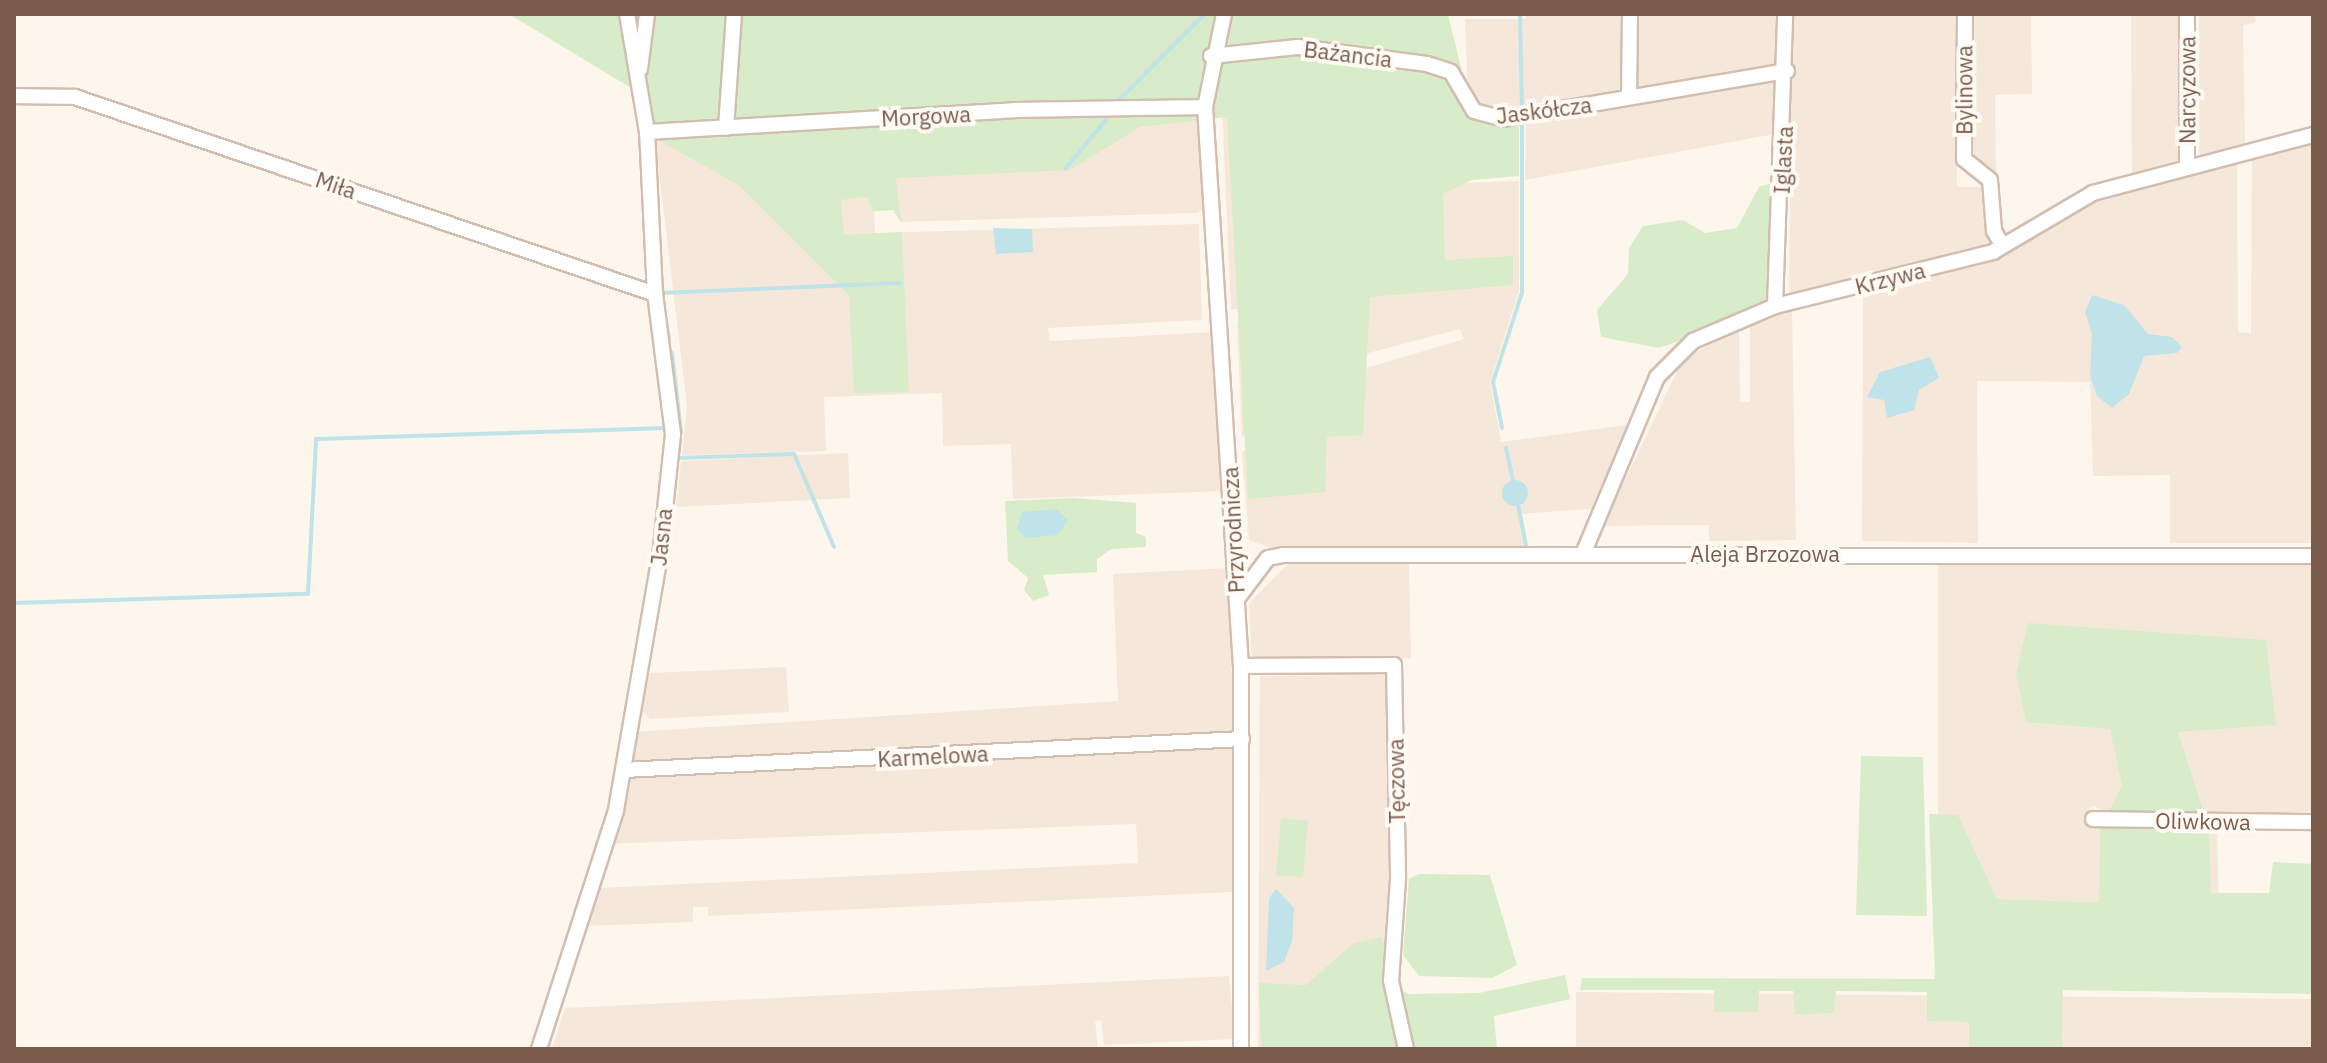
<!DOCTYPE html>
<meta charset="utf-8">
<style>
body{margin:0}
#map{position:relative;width:2327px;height:1063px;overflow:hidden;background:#fdf6ec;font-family:"IBM Plex Sans",sans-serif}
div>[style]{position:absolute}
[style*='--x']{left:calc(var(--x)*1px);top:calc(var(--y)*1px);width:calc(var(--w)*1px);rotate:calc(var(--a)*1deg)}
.residential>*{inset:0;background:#f5e8da}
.green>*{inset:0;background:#d8ecc9}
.water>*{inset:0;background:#bfe3e8}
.round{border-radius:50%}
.stream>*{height:4px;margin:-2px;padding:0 2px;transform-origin:2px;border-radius:2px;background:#bfe3e8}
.roads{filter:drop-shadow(2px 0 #d1beb0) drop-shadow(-2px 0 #d1beb0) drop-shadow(0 2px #d1beb0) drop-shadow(0 -2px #d1beb0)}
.minor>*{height:14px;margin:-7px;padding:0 7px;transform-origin:7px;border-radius:7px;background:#fff}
span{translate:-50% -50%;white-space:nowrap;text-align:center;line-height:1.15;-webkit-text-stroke:8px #fffaf3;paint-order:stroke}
.street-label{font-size:22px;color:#7a5c4d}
.frame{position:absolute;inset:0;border:16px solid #7a5c4d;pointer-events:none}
</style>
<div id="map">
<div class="residential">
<i style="clip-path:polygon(1526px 14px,1625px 14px,1625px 91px,1495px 113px,1479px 107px,1468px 96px,1465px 19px,1526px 19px)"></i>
<i style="clip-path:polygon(1637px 14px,1776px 14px,1776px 64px,1636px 88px)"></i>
<i style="clip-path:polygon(1792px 14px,1958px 14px,1957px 187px,1985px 187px,1990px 244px,1789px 295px)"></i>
<i style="clip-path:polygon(1973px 14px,2031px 14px,2032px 94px,1995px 95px,1996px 179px,1974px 158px)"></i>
<i style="clip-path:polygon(2131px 14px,2182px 14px,2179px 160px,2132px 173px)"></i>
<i style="clip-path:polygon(2199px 14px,2255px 14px,2256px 23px,2243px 25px,2245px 144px,2199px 155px)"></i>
<i style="clip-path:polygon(1776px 78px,1775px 134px,1525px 180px,1526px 125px)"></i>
<i style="clip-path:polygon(1221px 83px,1459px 183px,1519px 181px,1519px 290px,1490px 382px,1501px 442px,1627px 425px,1591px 509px,1518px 514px,1526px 551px,1271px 548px,1249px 540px,1242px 452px,1327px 405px,1366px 368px,1464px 339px,1460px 329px,1357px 356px,1320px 393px,1242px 437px,1237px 323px,1343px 290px,1231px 310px)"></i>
<i style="clip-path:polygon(1193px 117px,1202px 127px,1203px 209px,1197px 213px,901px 222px,893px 210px,874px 211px,875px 233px,1199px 224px,1202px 320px,1048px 328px,1050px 341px,1212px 332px,1223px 491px,1013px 499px,1011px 444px,943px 446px,942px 393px,824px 397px,826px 451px,682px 455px,687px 406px,655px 139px)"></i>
<i style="clip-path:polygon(2313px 144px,2313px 543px,2170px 543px,2170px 475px,2093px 476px,2090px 382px,1977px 381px,1978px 543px,1862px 541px,1863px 291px,1991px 262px,2076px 205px,2237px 161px,2238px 332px,2251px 333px,2252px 158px)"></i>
<i style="clip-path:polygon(1792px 310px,1796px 540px,1709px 541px,1709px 525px,1603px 526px,1683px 359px,1739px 329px,1740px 402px,1750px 402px,1750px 325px)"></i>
<i style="clip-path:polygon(848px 453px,850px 498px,676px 507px,681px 461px)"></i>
<i style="clip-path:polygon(1938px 561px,2313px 562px,2313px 816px,2113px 816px,2093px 806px,2084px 815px,2090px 827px,2217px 826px,2219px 908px,1938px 903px)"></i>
<i style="clip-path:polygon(1290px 562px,1409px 564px,1411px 658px,1252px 662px,1249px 603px)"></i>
<i style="clip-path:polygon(1228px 568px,1234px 732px,1121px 738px,1021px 756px,1233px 747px,1232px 892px,708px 916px,708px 907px,693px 907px,693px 922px,585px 926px,598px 888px,1138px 863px,1136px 824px,604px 844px,632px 732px,1118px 701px,1113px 574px)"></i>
<i style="clip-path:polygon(786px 667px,789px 712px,650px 719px,642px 711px,650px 673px)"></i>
<i style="clip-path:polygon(1388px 675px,1400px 1049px,1258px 1049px,1260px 676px)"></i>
<i style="clip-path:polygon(1229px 976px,1235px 1039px,1104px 1045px,1101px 1020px,1095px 1021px,1098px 1049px,552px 1049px,565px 1008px)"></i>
<i style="clip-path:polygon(1576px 992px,2313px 999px,2313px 1049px,1576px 1049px)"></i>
</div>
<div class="green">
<i style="clip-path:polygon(509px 14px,1448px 14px,1474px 120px,1519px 127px,1519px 176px,1472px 180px,1443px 194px,1445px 260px,1513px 256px,1513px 285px,1370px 297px,1363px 435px,1327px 437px,1325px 492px,1248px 499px,1227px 117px,1140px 127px,1070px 170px,896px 178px,901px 222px,893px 210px,873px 211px,867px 197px,841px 200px,844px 235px,902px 232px,909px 392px,854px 393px,849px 295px,740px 186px,655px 138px,631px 88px)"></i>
<i style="clip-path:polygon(1774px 182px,1767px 310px,1659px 348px,1601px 337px,1597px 310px,1628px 274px,1629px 248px,1643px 226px,1683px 220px,1705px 233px,1737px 228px,1759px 187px)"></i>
<i style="clip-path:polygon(1074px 498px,1136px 503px,1136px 533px,1146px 537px,1146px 547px,1111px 549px,1097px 559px,1097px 572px,1043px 575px,1049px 595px,1033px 601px,1024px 590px,1028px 578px,1008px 561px,1005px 501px)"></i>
<i style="clip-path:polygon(2028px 623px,2266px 640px,2276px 725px,2178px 732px,2209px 829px,2211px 893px,2269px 893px,2273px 862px,2313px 864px,2313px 994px,2063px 990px,2062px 1049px,1969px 1049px,1969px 1022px,1927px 1021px,1927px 992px,1836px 991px,1833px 1013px,1795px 1015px,1793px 991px,1759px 991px,1758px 1012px,1714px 1012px,1714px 990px,1580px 990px,1582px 978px,1935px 979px,1929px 814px,1958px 815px,1997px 899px,2099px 903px,2100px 828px,2122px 786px,2110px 729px,2026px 722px,2016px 674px)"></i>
<i style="clip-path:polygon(1861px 756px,1923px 757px,1927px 916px,1856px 915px)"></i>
<i style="clip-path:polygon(1281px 818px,1308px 821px,1303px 877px,1276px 875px)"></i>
<i style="clip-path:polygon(1419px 874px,1490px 875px,1517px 965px,1492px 978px,1419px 976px,1403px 955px,1409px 879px)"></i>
<i style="clip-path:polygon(1381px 937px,1397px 988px,1409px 994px,1479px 993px,1565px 975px,1570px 999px,1494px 1016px,1497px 1049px,1261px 1049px,1259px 983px,1306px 985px,1352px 944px)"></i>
</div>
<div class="water">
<i style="clip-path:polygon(993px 228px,1032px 229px,1033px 252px,996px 254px)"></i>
<i style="clip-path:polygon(2092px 295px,2124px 305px,2148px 334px,2172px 337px,2182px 347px,2177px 353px,2144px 356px,2129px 394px,2112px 408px,2097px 396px,2090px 376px,2092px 334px,2085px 312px)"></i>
<i style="clip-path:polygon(1930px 357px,1939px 378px,1919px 390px,1914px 410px,1887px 418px,1884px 400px,1867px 397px,1880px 372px)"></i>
<i class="round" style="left:1502px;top:480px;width:26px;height:26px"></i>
<i style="clip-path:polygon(1057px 509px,1068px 520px,1058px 535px,1025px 538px,1017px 529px,1022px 512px)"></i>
<i style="clip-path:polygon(1276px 889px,1294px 908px,1292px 941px,1284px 962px,1266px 971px,1269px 898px)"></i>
</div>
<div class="stream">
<i style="--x:1520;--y:14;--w:96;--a:88.8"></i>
<i style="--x:1115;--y:104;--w:127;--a:-45"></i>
<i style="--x:1065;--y:169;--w:64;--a:-50.1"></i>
<i style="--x:660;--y:293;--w:240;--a:-2.4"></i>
<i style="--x:664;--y:314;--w:25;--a:78"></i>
<i style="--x:672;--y:353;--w:80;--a:83.5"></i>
<i style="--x:1502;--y:428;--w:47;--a:-101.1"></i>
<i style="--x:1493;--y:382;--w:94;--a:-72"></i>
<i style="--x:1522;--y:293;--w:168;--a:-90"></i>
<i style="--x:680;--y:443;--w:15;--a:101"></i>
<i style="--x:677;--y:458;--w:117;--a:-2"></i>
<i style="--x:794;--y:454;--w:101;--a:66.7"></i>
<i style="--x:1506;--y:448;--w:34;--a:78"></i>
<i style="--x:1518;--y:505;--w:46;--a:78.7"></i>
<i style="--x:14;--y:603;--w:294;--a:-1.8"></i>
<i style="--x:308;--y:594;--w:155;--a:-87"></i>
<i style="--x:316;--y:439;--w:351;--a:-1.8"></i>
</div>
<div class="roads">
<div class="minor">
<i style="--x:1224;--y:14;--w:95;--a:101.5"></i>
<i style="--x:1205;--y:107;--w:560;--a:86.32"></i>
<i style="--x:1241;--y:666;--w:383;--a:90"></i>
<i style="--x:1965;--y:14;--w:145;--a:90.4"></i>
<i style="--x:1964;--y:159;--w:33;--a:39"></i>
<i style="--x:1990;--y:180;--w:51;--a:85.5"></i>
<i style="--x:1994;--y:231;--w:17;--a:59"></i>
<i style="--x:1211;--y:56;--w:87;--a:-5.9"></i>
<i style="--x:1298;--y:47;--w:130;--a:7.5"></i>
<i style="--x:1427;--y:64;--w:25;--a:18"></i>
<i style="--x:1451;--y:72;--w:45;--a:59.5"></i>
<i style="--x:1474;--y:111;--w:30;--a:15"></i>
<i style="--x:1503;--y:119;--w:288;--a:-9.6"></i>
<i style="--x:640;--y:69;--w:55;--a:-82.7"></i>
<i style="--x:14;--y:96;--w:61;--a:0.9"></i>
<i style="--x:75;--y:97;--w:613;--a:18.76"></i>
<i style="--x:1629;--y:97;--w:83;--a:-89.3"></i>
<i style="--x:726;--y:128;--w:114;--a:-86"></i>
<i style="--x:647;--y:132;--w:368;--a:-3.4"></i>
<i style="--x:1014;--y:110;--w:191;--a:-0.9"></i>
<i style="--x:2187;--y:165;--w:151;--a:-90"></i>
<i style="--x:1775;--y:306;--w:292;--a:-88"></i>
<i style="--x:1583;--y:554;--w:192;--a:-67.3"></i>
<i style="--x:1657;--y:377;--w:51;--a:-45"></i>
<i style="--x:1693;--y:341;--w:89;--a:-23.1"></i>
<i style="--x:1775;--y:306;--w:225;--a:-13.9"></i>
<i style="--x:1993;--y:252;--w:116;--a:-30.5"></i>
<i style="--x:2093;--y:193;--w:228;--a:-14.8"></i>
<i style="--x:1237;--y:599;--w:51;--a:-52.9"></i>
<i style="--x:1268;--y:558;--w:15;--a:-11"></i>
<i style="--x:1283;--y:555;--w:1030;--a:0.06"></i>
<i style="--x:1241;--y:666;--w:153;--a:-0.4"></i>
<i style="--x:1394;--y:665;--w:214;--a:88.9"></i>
<i style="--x:1398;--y:879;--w:102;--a:93.9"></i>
<i style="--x:1391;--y:981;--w:70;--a:77.6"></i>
<i style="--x:624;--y:770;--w:619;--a:-2.87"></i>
<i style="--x:2093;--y:819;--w:220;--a:0.8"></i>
<i style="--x:539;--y:1049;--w:251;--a:-72.1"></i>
<i style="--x:616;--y:810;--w:258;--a:-80.2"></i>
<i style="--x:660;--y:556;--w:123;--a:-83.9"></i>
<i style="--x:673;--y:434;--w:141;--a:-97.3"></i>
<i style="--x:655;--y:294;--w:162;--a:-92.8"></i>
<i style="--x:647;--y:132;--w:120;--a:-99.6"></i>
</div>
</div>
<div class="street-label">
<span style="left:1348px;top:54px;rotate:7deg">Bażancia</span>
<span style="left:1964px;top:90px;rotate:-90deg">Bylinowa</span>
<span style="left:2187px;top:90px;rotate:-90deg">Narcyzowa</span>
<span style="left:1544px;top:110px;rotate:-7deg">Jaskółcza</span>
<span style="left:926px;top:116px;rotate:-3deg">Morgowa</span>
<span style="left:1783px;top:160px;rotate:-87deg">Iglasta</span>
<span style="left:336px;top:185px;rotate:19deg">Miła</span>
<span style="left:1890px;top:278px;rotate:-14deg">Krzywa</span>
<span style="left:1233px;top:530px;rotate:-93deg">Przyrodnicza</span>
<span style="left:661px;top:537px;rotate:-84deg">Jasna</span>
<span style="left:1765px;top:554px">Aleja Brzozowa</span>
<span style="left:933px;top:756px;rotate:-3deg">Karmelowa</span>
<span style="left:1396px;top:781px;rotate:-91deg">Tęczowa</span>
<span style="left:2203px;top:821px;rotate:1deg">Oliwkowa</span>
</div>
<div class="frame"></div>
</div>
